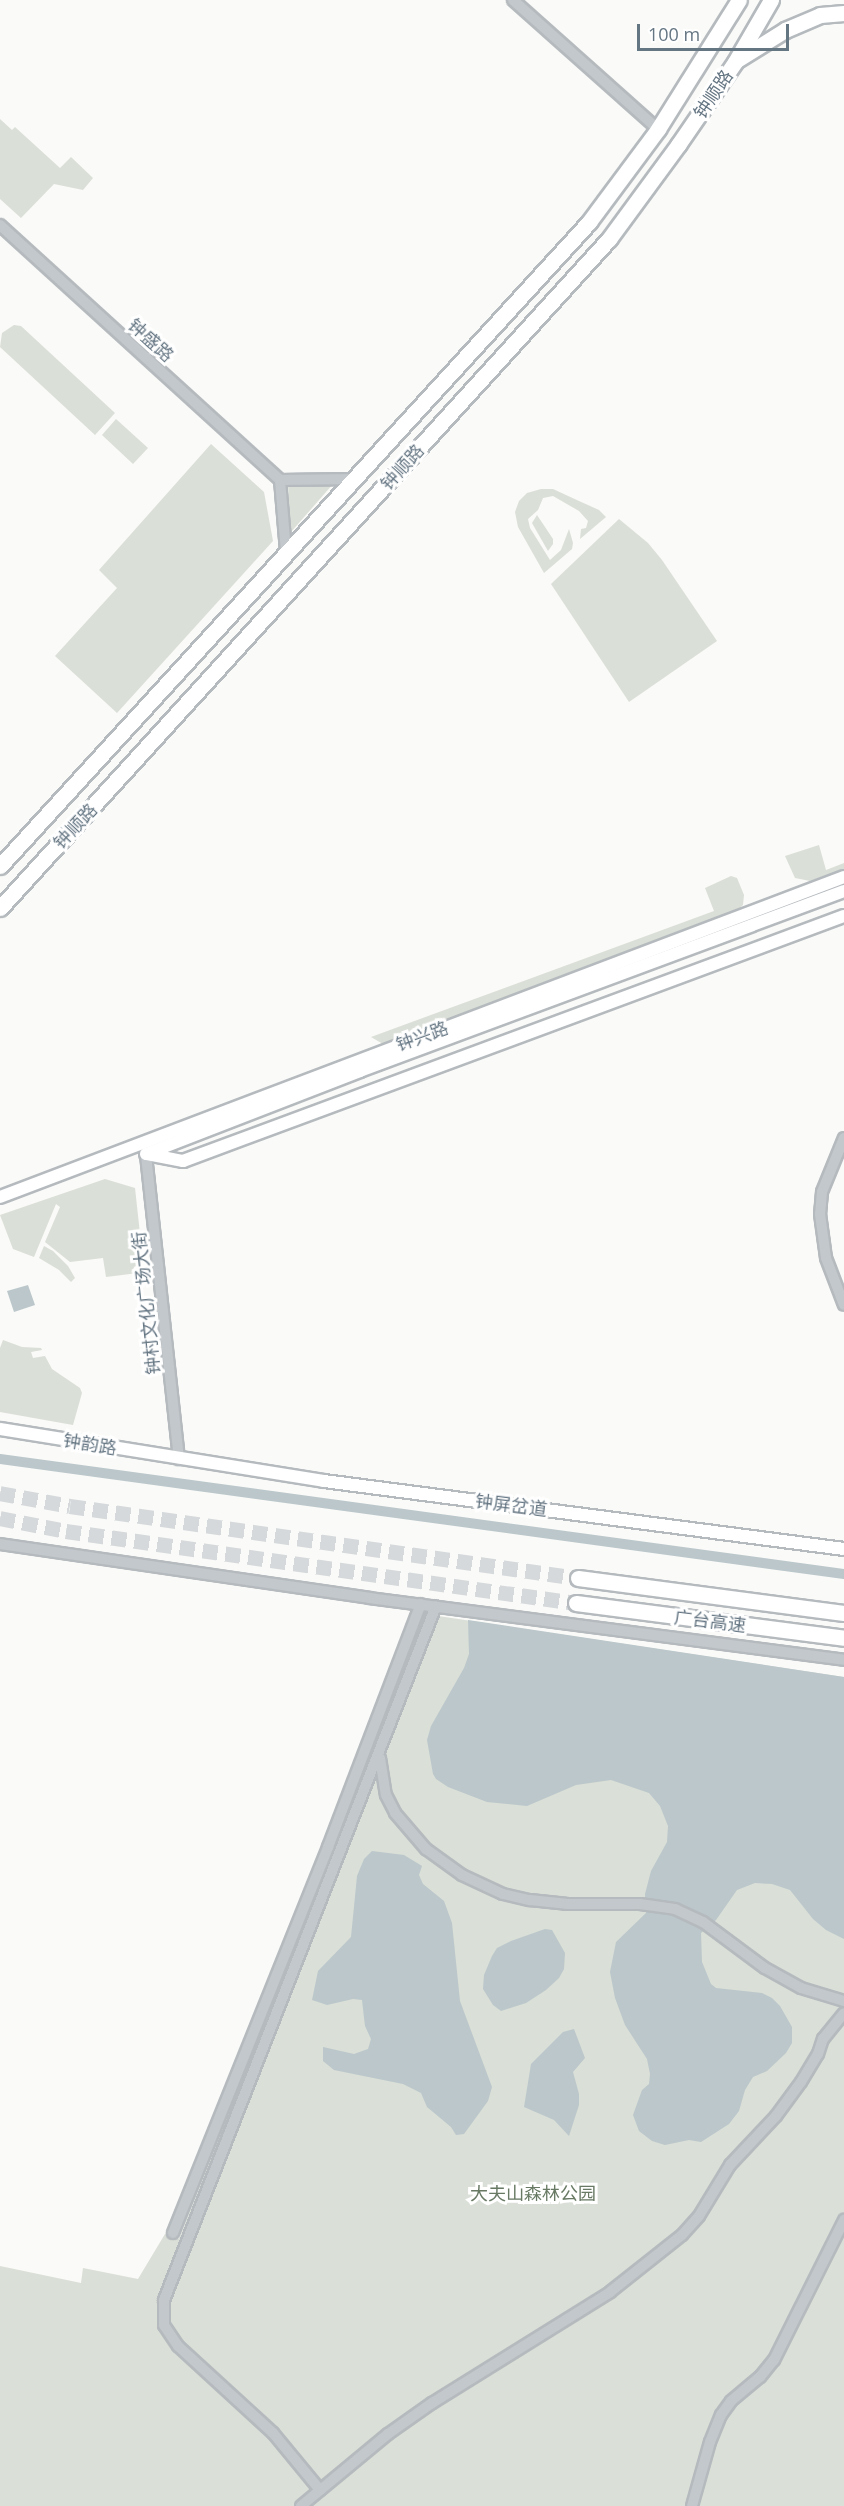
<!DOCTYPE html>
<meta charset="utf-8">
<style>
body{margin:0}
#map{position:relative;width:844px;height:2506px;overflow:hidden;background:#fafaf8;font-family:"Open Sans","Noto Sans SC",sans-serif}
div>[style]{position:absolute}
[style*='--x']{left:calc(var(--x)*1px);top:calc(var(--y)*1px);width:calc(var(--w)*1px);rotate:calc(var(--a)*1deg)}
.green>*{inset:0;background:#dadfd7}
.water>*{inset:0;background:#bbc7cb}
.canal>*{height:10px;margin:-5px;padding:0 5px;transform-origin:5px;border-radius:5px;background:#bbc7cb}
.highway-tunnel>*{height:15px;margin-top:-7.5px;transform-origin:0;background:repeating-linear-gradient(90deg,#d5d9db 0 15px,transparent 0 23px)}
.roads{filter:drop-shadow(2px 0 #b5babe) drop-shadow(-2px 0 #b5babe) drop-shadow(0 2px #b5babe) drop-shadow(0 -2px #b5babe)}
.minor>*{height:10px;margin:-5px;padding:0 5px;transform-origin:5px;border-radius:5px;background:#c3c8cc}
.major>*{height:12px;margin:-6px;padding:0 6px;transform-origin:6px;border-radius:6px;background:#fff}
.highway>*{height:15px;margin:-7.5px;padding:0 7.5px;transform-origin:7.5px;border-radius:7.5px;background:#fff}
span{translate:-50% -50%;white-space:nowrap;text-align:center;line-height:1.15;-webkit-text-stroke:6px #fff;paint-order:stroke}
.street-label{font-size:18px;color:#657683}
.park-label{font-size:18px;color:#687a64}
.scale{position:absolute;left:637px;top:24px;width:152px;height:27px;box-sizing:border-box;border:3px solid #657683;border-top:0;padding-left:8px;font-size:18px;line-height:21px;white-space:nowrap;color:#657683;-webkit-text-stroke:4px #fff;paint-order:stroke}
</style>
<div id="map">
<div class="green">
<i style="clip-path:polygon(0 119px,12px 130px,15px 127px,60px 168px,71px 157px,93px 178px,83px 190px,54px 184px,21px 218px,0 199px)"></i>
<i style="clip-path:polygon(14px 325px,21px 326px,115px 413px,95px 435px,0 347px,2px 333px)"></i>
<i style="clip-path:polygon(116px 419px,148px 448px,133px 464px,102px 435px)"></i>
<i style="clip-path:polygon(211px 444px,264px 492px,273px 541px,117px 713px,55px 656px,117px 588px,99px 570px)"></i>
<i style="clip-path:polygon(333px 484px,291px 532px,288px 485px)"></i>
<i style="clip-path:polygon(541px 489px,553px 489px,579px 501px,599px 510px,606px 517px,580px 539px,581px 529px,586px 528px,588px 521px,579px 511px,553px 496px,543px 498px,538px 510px,528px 519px,530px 528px,550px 560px,561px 550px,569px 529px,573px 543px,572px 549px,544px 573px,518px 527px,515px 512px,519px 501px,527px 493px)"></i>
<i style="clip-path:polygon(537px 515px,553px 539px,553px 544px,548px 551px,532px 523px)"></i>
<i style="clip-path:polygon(619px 519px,648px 543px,662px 560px,717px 641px,629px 702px,551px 584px)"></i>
<i style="clip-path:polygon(819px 845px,826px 870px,844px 863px,844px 869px,810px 881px,795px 878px,785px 856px)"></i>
<i style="clip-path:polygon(731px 876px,737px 878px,744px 895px,743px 905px,733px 914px,383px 1044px,371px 1037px,714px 911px,705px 888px)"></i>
<i style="clip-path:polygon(105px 1179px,135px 1188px,142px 1252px,135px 1253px,138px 1273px,106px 1277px,103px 1258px,70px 1262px,45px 1242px,60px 1207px,56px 1204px,34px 1257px,13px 1249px,0 1215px)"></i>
<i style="clip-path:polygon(44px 1246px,53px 1251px,68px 1266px,75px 1278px,71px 1282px,59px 1270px,39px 1258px)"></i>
<i style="clip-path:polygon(3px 1340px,22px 1347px,41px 1348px,42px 1350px,31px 1352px,33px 1358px,45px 1356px,52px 1369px,80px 1388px,82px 1393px,73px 1425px,0 1412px,0 1348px)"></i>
<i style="clip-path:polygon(425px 1614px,844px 1677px,844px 2506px,0 2506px,0 2266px,81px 2283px,83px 2268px,138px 2279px,165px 2234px,179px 2239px)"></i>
</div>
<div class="water">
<i style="clip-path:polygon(28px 1285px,35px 1305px,14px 1312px,7px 1291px)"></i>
<i style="clip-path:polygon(468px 1620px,844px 1677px,844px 1939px,826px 1930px,813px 1919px,790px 1890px,772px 1884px,755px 1883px,737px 1890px,716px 1920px,701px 1933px,702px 1962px,711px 1984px,716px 1988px,762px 1993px,772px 1998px,780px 2006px,792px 2027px,792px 2043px,786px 2053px,767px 2071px,753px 2077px,745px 2090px,739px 2111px,729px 2124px,701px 2142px,689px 2140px,665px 2145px,652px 2141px,639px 2131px,633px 2115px,642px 2090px,649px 2084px,650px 2074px,647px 2059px,625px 2025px,615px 1998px,610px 1972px,616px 1942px,646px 1913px,645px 1894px,651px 1871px,667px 1842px,668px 1826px,660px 1806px,649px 1793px,611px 1780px,576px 1785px,527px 1806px,487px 1802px,448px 1787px,436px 1779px,433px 1774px,427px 1740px,431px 1726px,464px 1668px,469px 1654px)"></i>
<i style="clip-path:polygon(372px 1851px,404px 1855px,422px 1866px,419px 1875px,423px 1884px,444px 1901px,452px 1923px,460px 2001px,492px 2087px,488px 2101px,464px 2134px,456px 2135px,451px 2127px,427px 2107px,421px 2093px,403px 2084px,334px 2070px,323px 2061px,323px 2047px,354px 2054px,368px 2049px,371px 2039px,365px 2026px,362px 2000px,353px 1999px,327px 2005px,312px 2000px,318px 1971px,351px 1937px,357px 1876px,364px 1859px)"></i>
<i style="clip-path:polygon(545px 1929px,552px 1930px,565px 1953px,564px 1969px,559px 1978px,546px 1990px,526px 2003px,501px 2011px,493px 2005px,483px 1989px,484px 1975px,492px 1956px,497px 1948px,511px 1941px)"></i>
<i style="clip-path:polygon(574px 2029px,585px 2058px,573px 2072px,579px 2094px,579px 2105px,569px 2136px,554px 2120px,524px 2107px,531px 2064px,563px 2032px)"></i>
</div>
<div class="canal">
<i style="--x:0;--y:1459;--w:852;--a:7.76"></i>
</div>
<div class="highway-tunnel">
<i style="--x:0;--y:1493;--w:71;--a:10.5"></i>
<i style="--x:70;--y:1506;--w:513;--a:8.07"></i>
<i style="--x:0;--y:1518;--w:67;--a:11.1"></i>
<i style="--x:66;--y:1531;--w:515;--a:8.04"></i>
</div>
<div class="roads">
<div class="minor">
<i style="--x:513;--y:0;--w:194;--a:41.7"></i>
<i style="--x:0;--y:225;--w:379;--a:42.3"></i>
<i style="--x:280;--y:480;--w:76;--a:-0.8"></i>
<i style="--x:280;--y:480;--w:72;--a:85.2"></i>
<i style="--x:844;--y:1138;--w:58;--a:112.2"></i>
<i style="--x:822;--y:1192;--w:22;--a:95"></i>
<i style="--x:820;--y:1214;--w:44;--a:82.2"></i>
<i style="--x:826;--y:1258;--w:50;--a:69"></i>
<i style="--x:145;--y:1146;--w:315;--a:83.8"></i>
<i style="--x:0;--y:1544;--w:373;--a:8.3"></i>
<i style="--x:369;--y:1598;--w:479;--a:7.4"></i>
<i style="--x:380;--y:1758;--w:37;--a:81"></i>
<i style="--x:386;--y:1795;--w:20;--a:63"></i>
<i style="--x:395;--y:1813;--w:48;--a:49.3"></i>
<i style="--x:426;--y:1849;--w:44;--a:35.8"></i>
<i style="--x:462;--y:1875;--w:45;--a:24.9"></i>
<i style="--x:503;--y:1894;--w:28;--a:13"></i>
<i style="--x:530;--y:1900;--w:36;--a:6"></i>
<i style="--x:566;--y:1904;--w:74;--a:0"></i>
<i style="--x:640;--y:1904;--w:35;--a:8"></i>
<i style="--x:675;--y:1909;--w:31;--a:25"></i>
<i style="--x:703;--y:1922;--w:77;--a:36.6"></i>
<i style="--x:765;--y:1968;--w:41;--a:29.1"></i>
<i style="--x:801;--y:1988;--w:45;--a:16.8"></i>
<i style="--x:173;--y:2233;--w:416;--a:-68.1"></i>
<i style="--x:328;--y:1847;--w:260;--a:-69.1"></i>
<i style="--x:320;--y:2490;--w:74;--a:-129.5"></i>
<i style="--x:273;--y:2433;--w:129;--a:-137.5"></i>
<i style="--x:178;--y:2346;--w:25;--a:-124"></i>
<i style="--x:164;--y:2325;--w:25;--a:-90"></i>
<i style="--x:164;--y:2300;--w:745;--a:-68.6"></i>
<i style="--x:301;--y:2506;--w:113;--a:-39.6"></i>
<i style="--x:388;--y:2434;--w:54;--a:-35.2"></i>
<i style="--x:432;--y:2403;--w:210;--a:-31.9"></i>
<i style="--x:610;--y:2292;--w:92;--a:-38.4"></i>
<i style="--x:682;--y:2235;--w:25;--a:-48"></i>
<i style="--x:699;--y:2216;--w:60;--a:-58.7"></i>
<i style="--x:730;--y:2165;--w:67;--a:-46.8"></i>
<i style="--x:776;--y:2116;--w:42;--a:-53.7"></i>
<i style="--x:801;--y:2082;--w:33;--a:-59"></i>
<i style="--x:818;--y:2054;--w:16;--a:-72"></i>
<i style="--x:823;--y:2039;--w:33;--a:-51"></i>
<i style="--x:692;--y:2506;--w:66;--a:-74.3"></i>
<i style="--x:710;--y:2442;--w:29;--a:-68"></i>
<i style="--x:721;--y:2415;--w:17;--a:-54"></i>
<i style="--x:731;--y:2401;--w:38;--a:-40"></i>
<i style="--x:760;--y:2377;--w:22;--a:-51"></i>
<i style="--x:774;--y:2360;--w:157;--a:-63.4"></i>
</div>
<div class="major">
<i style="--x:146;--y:1154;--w:230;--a:-21.2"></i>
<i style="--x:360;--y:1071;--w:516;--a:-20.4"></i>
<i style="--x:147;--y:1154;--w:37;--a:11"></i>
<i style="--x:183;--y:1161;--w:705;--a:-20.34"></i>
<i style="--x:0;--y:1197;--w:903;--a:-20.76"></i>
<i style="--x:0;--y:1429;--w:328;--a:9.1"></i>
<i style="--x:324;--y:1481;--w:524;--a:7.45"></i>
</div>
<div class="highway">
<i style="--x:737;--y:60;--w:57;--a:-32"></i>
<i style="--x:785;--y:30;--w:38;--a:-23"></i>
<i style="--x:820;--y:15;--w:24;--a:-5"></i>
<i style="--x:0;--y:866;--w:873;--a:-47.55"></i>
<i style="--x:589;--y:222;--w:116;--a:-53.4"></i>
<i style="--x:658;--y:129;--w:152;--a:-57.9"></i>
<i style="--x:0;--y:908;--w:905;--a:-47.69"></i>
<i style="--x:609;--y:239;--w:117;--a:-53.7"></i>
<i style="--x:678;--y:145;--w:101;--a:-55.5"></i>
<i style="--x:735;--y:62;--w:72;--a:-59.9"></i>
<i style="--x:578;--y:1578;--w:268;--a:7.5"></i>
<i style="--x:576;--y:1603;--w:270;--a:7.4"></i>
</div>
</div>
<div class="street-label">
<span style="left:713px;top:94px;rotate:-56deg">钟顺路</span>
<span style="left:151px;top:340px;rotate:42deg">钟盛路</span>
<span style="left:402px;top:467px;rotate:-48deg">钟顺路</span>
<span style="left:75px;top:826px;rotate:-47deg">钟顺路</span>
<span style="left:422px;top:1036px;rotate:-20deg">钟兴路</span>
<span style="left:146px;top:1303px;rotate:-96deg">钟村文化广场大街</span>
<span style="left:90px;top:1444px;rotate:9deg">钟韵路</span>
<span style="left:511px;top:1505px;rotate:7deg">钟屏岔道</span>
<span style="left:710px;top:1621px;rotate:7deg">广台高速</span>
</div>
<div class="park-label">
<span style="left:533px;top:2193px">大夫山森林公园</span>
</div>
<div class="scale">100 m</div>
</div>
